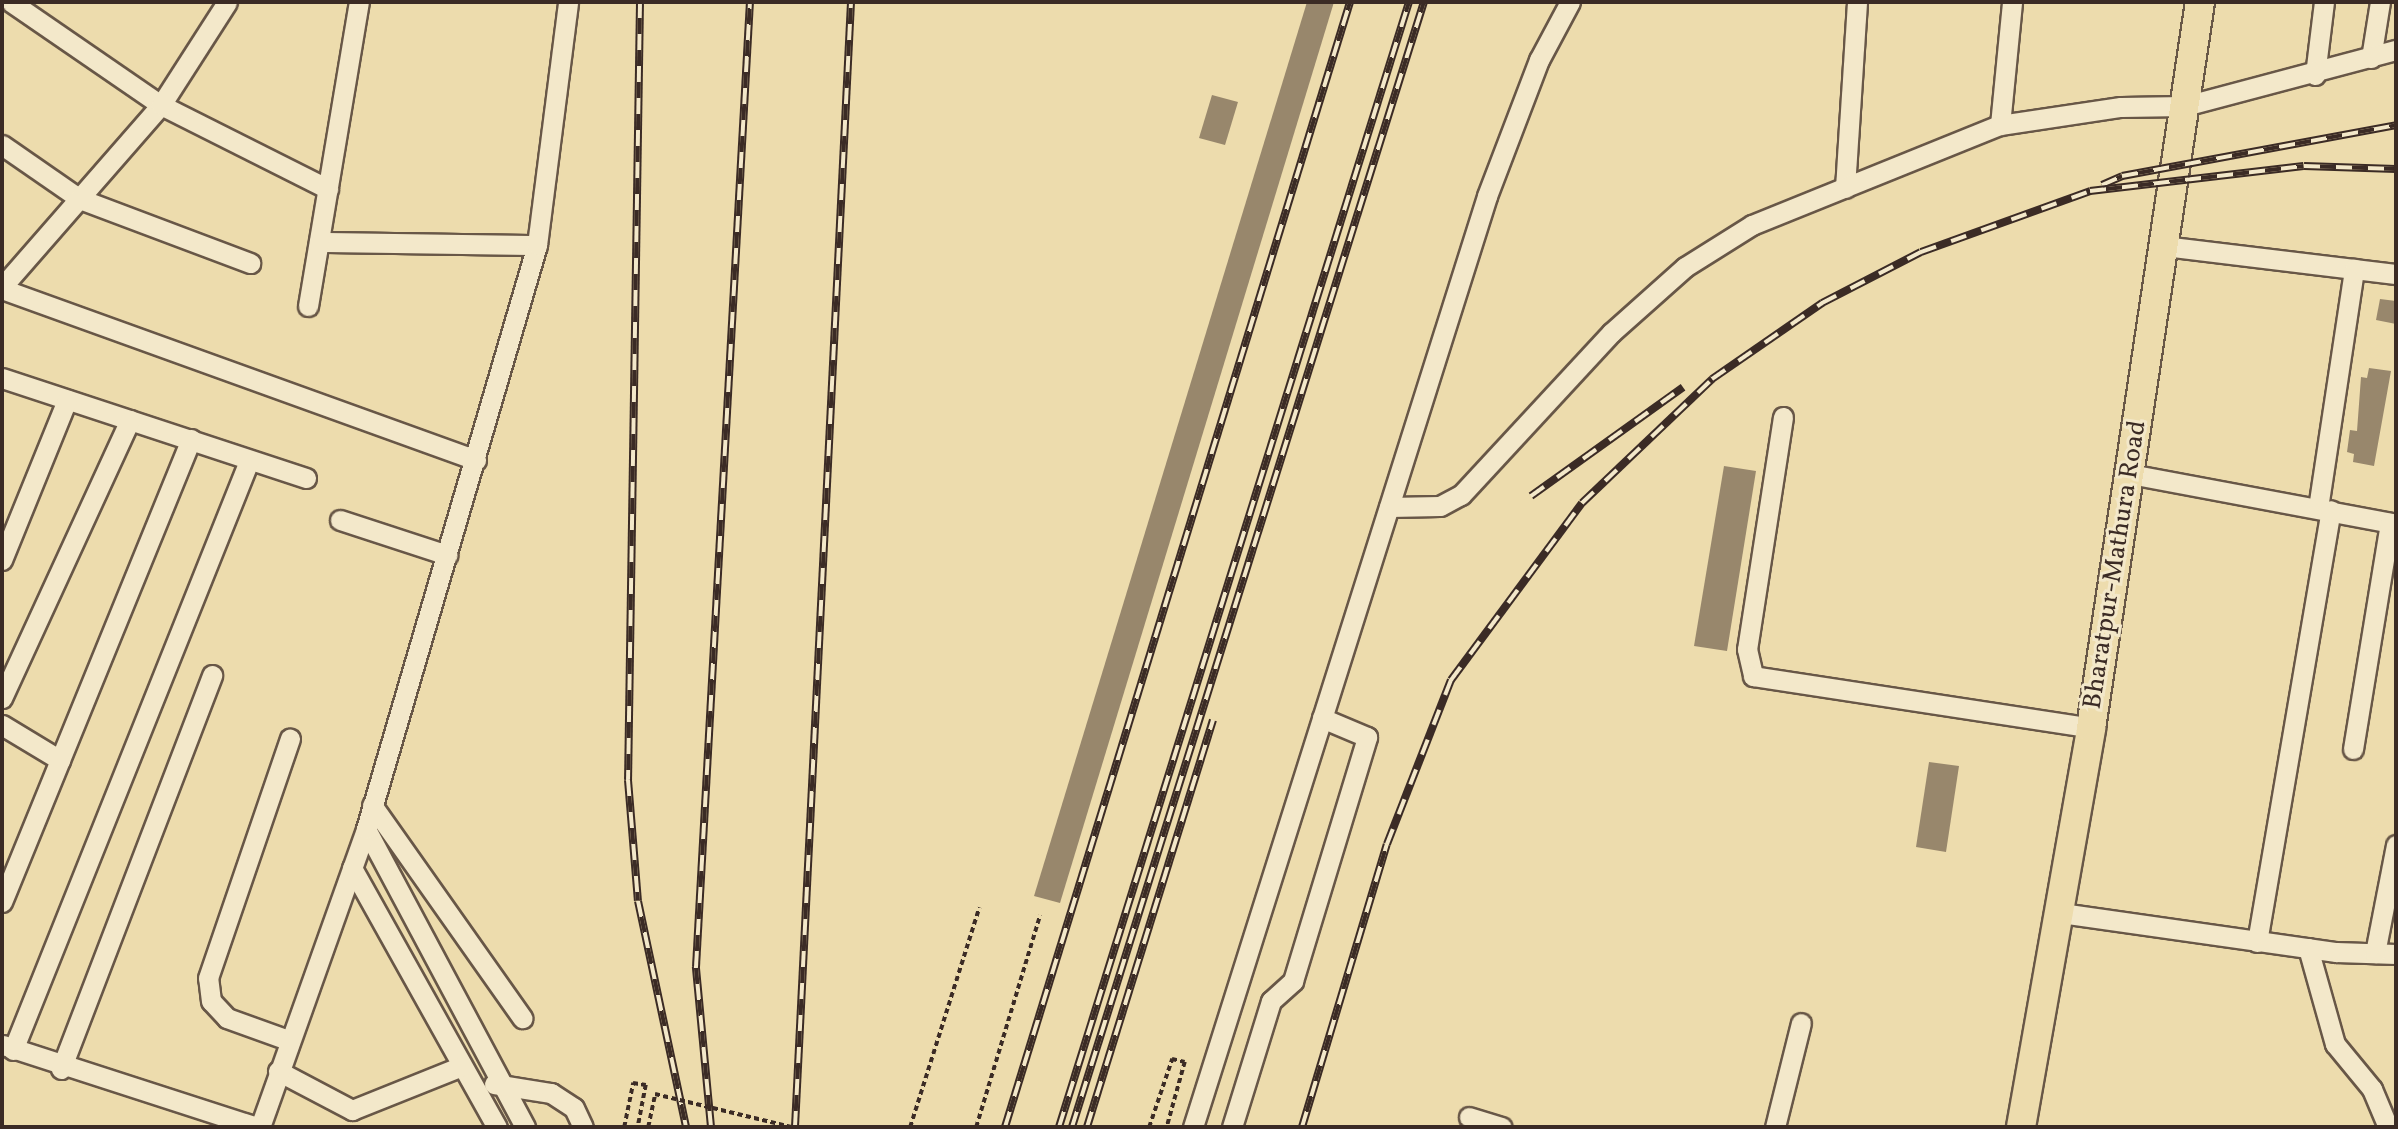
<!DOCTYPE html>
<style>
body{margin:0}
#map{position:relative;width:2398px;height:1129px;overflow:hidden;background:#eddcad;font-family:Vollkorn,serif}
div>[style]{position:absolute}
[style*='--x']{left:calc(var(--x)*1px);top:calc(var(--y)*1px);width:calc(var(--w)*1px);rotate:calc(var(--a)*1deg)}
.building>*{inset:0;background:#98876c}
.path>*{height:3.5px;margin-top:-1.75px;transform-origin:0;background:repeating-linear-gradient(90deg,#3b2b25 0 5px,transparent 0 8.5px)}
.roads{filter:drop-shadow(2px 0 #685747) drop-shadow(-2px 0 #685747) drop-shadow(0 2px #685747) drop-shadow(0 -2px #685747)}
.minor>*{height:19px;margin:-9.5px;padding:0 9.5px;transform-origin:9.5px;border-radius:9.5px;background:#f3e8ca}
.highway>*{height:28px;margin:-14px;padding:0 14px;transform-origin:14px;border-radius:14px;background:#eddcad}
.rail>*{height:8px;margin-top:-4px;transform-origin:0;background:repeating-linear-gradient(90deg,#f3e8ca 0 16px,#3b2b25 0 32px);box-sizing:border-box;border-block:2px solid #3b2b25}
.path-bridge>*{height:3.5px;margin-top:-1.75px;transform-origin:0;background:repeating-linear-gradient(90deg,#3b2b25 0 5px,transparent 0 8.5px)}
span{translate:-50% -50%;white-space:nowrap;text-align:center;line-height:1.15;-webkit-text-stroke:6px #f3e8ca;paint-order:stroke}
.street-label{font-size:26px;color:#3b2b25}
.frame{position:absolute;inset:0;border:4px solid #3b2b25;pointer-events:none}
</style>
<div id="map">
<div class="building">
<i style="clip-path:polygon(1307px 2px,1334px 2px,1060px 903px,1034px 896px)"></i>
<i style="clip-path:polygon(1212px 95px,1238px 102px,1225px 145px,1199px 138px)"></i>
<i style="clip-path:polygon(2380px 299px,2396px 301px,2396px 324px,2376px 320px)"></i>
<i style="clip-path:polygon(2369px 368px,2391px 371px,2374px 466px,2353px 462px,2354px 454px,2347px 452px,2350px 430px,2357px 431px,2361px 377px,2367px 378px)"></i>
<i style="clip-path:polygon(1724px 466px,1756px 471px,1727px 651px,1694px 646px)"></i>
<i style="clip-path:polygon(1929px 762px,1959px 766px,1946px 852px,1916px 847px)"></i>
</div>
<div class="path">
<i style="--x:624;--y:1127;--w:45;--a:-78.4"></i>
<i style="--x:633;--y:1083;--w:13;--a:9"></i>
<i style="--x:646;--y:1085;--w:43;--a:100.8"></i>
<i style="--x:648;--y:1127;--w:34;--a:-78"></i>
<i style="--x:910;--y:1127;--w:230;--a:-72.5"></i>
<i style="--x:976;--y:1127;--w:221;--a:-73.2"></i>
<i style="--x:1149;--y:1127;--w:72;--a:-71.3"></i>
<i style="--x:1172;--y:1059;--w:13;--a:13"></i>
<i style="--x:1185;--y:1062;--w:67;--a:105.5"></i>
</div>
<div class="roads">
<div class="minor">
<i style="--x:11;--y:2;--w:182;--a:34.5"></i>
<i style="--x:161;--y:105;--w:187;--a:26.7"></i>
<i style="--x:2371;--y:58;--w:57;--a:-80.9"></i>
<i style="--x:2315;--y:75;--w:74;--a:-83"></i>
<i style="--x:2000;--y:125;--w:124;--a:-84.4"></i>
<i style="--x:2;--y:145;--w:95;--a:34.7"></i>
<i style="--x:80;--y:199;--w:182;--a:20.6"></i>
<i style="--x:1845;--y:188;--w:186;--a:-86.3"></i>
<i style="--x:319;--y:242;--w:218;--a:0.8"></i>
<i style="--x:2164;--y:246;--w:234;--a:6.9"></i>
<i style="--x:2;--y:287;--w:242;--a:-48.9"></i>
<i style="--x:161;--y:105;--w:122;--a:-57.3"></i>
<i style="--x:2;--y:289;--w:504;--a:19.84"></i>
<i style="--x:308;--y:306;--w:308;--a:-80.5"></i>
<i style="--x:2;--y:378;--w:320;--a:18.2"></i>
<i style="--x:1783;--y:417;--w:235;--a:98.8"></i>
<i style="--x:1747;--y:649;--w:28;--a:77"></i>
<i style="--x:1753;--y:676;--w:342;--a:8.7"></i>
<i style="--x:2130;--y:474;--w:271;--a:10.6"></i>
<i style="--x:1389;--y:507;--w:51;--a:-1.1"></i>
<i style="--x:1440;--y:506;--w:24;--a:-28"></i>
<i style="--x:1461;--y:495;--w:221;--a:-47.2"></i>
<i style="--x:1611;--y:333;--w:99;--a:-41.7"></i>
<i style="--x:1685;--y:267;--w:79;--a:-32.1"></i>
<i style="--x:1752;--y:225;--w:267;--a:-22"></i>
<i style="--x:2000;--y:125;--w:122;--a:-8.5"></i>
<i style="--x:2121;--y:107;--w:64;--a:-0.9"></i>
<i style="--x:2185;--y:106;--w:218;--a:-14.9"></i>
<i style="--x:2318;--y:508;--w:242;--a:-81.4"></i>
<i style="--x:340;--y:520;--w:113;--a:18.1"></i>
<i style="--x:2;--y:560;--w:173;--a:-67.9"></i>
<i style="--x:2;--y:698;--w:306;--a:-65.3"></i>
<i style="--x:2;--y:725;--w:68;--a:31.1"></i>
<i style="--x:2353;--y:749;--w:229;--a:-80.7"></i>
<i style="--x:372;--y:805;--w:261;--a:54.8"></i>
<i style="--x:366;--y:829;--w:338;--a:61.9"></i>
<i style="--x:352;--y:868;--w:297;--a:60.8"></i>
<i style="--x:2;--y:902;--w:500;--a:-67.79"></i>
<i style="--x:2061;--y:913;--w:278;--a:8.1"></i>
<i style="--x:2336;--y:952;--w:60;--a:1.9"></i>
<i style="--x:2257;--y:942;--w:438;--a:-80.3"></i>
<i style="--x:2308;--y:948;--w:100;--a:74.3"></i>
<i style="--x:2335;--y:1044;--w:58;--a:50.6"></i>
<i style="--x:2372;--y:1089;--w:41;--a:67.2"></i>
<i style="--x:2375;--y:953;--w:110;--a:-79"></i>
<i style="--x:288;--y:1040;--w:65;--a:-160.2"></i>
<i style="--x:227;--y:1018;--w:23;--a:-133"></i>
<i style="--x:211;--y:1001;--w:23;--a:-97"></i>
<i style="--x:208;--y:978;--w:253;--a:-71.1"></i>
<i style="--x:3;--y:1045;--w:267;--a:17.9"></i>
<i style="--x:13;--y:1050;--w:635;--a:-68.17"></i>
<i style="--x:61;--y:1069;--w:422;--a:-69"></i>
<i style="--x:278;--y:1071;--w:84;--a:27.8"></i>
<i style="--x:352;--y:1110;--w:118;--a:-21.8"></i>
<i style="--x:494;--y:1084;--w:58;--a:9"></i>
<i style="--x:551;--y:1093;--w:27;--a:33"></i>
<i style="--x:574;--y:1108;--w:21;--a:65"></i>
<i style="--x:1469;--y:1117;--w:34;--a:17"></i>
<i style="--x:260;--y:1127;--w:316;--a:-70.4"></i>
<i style="--x:366;--y:829;--w:609;--a:-73.68"></i>
<i style="--x:537;--y:245;--w:245;--a:-82.7"></i>
<i style="--x:1193;--y:1127;--w:976;--a:-72.47"></i>
<i style="--x:1487;--y:196;--w:146;--a:-69.1"></i>
<i style="--x:1539;--y:60;--w:66;--a:-61.9"></i>
<i style="--x:1232;--y:1127;--w:132;--a:-72.8"></i>
<i style="--x:1271;--y:1001;--w:30;--a:-42"></i>
<i style="--x:1293;--y:981;--w:255;--a:-73.1"></i>
<i style="--x:1367;--y:737;--w:49;--a:-157.1"></i>
<i style="--x:1775;--y:1127;--w:107;--a:-76"></i>
</div>
<div class="highway">
<i style="--x:2021;--y:1127;--w:405;--a:-80"></i>
<i style="--x:2091;--y:728;--w:734;--a:-81.46"></i>
</div>
</div>
<div class="rail">
<i style="--x:640;--y:2;--w:778;--a:90.88"></i>
<i style="--x:628;--y:780;--w:121;--a:85.3"></i>
<i style="--x:638;--y:901;--w:231;--a:78"></i>
<i style="--x:2102;--y:185;--w:22;--a:-24"></i>
<i style="--x:2122;--y:176;--w:279;--a:-10.5"></i>
<i style="--x:1531;--y:496;--w:187;--a:-35.6"></i>
<i style="--x:711;--y:1127;--w:161;--a:-95.4"></i>
<i style="--x:696;--y:967;--w:967;--a:-86.8"></i>
<i style="--x:795;--y:1127;--w:1126;--a:-87.15"></i>
<i style="--x:1005;--y:1127;--w:1177;--a:-72.95"></i>
<i style="--x:1059;--y:1127;--w:1178;--a:-72.72"></i>
<i style="--x:1072;--y:1127;--w:1179;--a:-72.63"></i>
<i style="--x:1087;--y:1127;--w:426;--a:-72.8"></i>
<i style="--x:1302;--y:1127;--w:295;--a:-73.3"></i>
<i style="--x:1387;--y:844;--w:176;--a:-68.7"></i>
<i style="--x:1451;--y:680;--w:220;--a:-53.5"></i>
<i style="--x:1582;--y:503;--w:180;--a:-43.6"></i>
<i style="--x:1712;--y:379;--w:134;--a:-34.6"></i>
<i style="--x:1822;--y:303;--w:111;--a:-27.3"></i>
<i style="--x:1921;--y:252;--w:180;--a:-19.8"></i>
<i style="--x:2090;--y:191;--w:215;--a:-6.7"></i>
<i style="--x:2304;--y:166;--w:92;--a:1.9"></i>
</div>
<div class="path-bridge">
<i style="--x:655;--y:1094;--w:140;--a:13.6"></i>
</div>
<div class="street-label">
<span style="left:2116px;top:565px;rotate:-81deg">Bharatpur-Mathura Road</span>
</div>
<div class="frame"></div>
</div>
